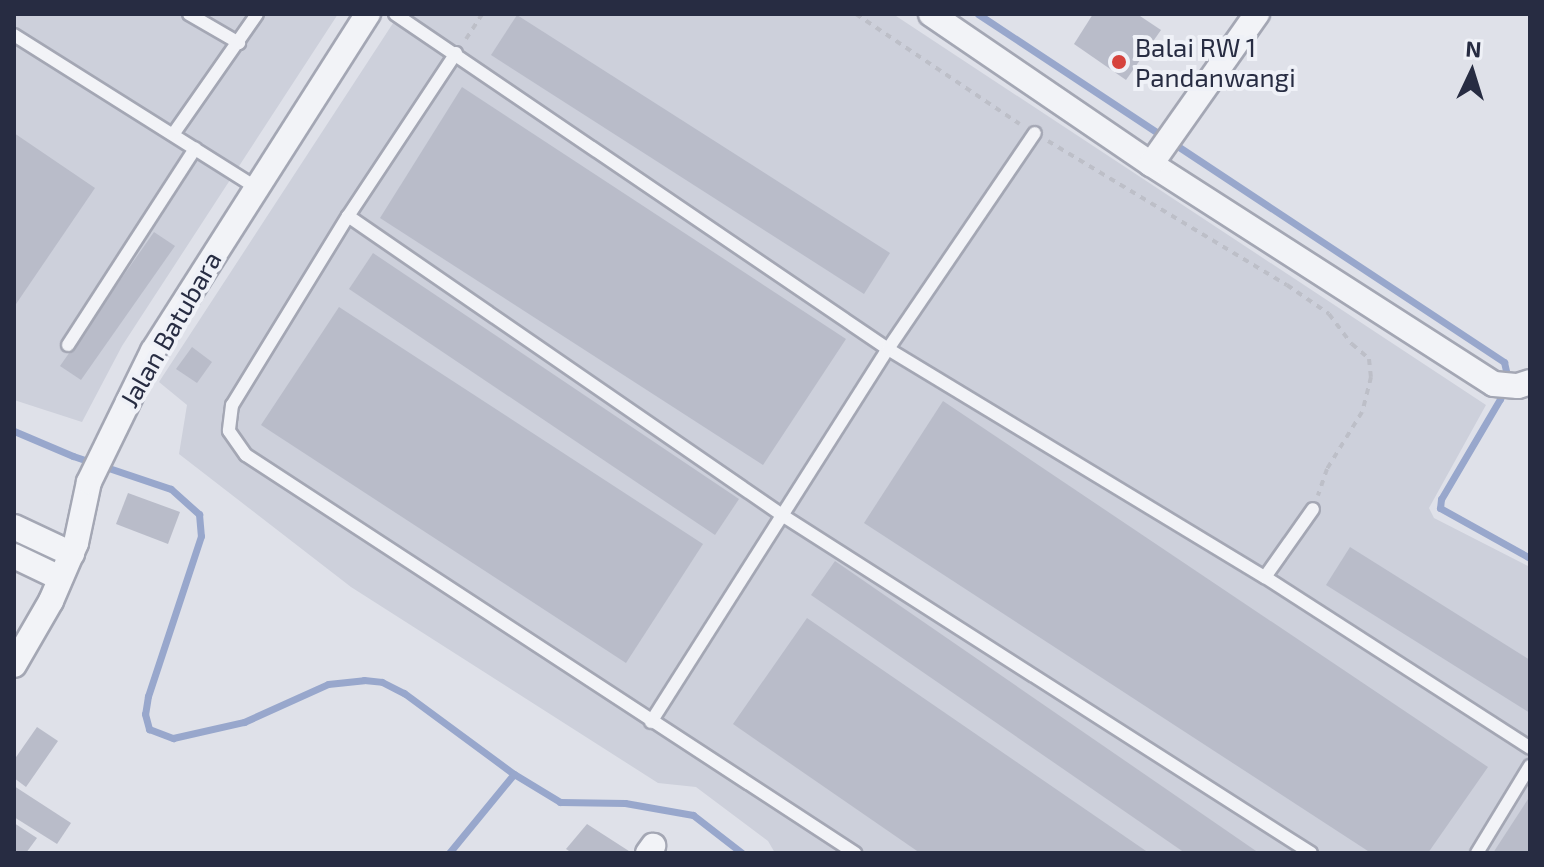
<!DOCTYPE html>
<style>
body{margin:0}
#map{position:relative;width:1544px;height:867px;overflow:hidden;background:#dfe1e9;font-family:"Exo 2",sans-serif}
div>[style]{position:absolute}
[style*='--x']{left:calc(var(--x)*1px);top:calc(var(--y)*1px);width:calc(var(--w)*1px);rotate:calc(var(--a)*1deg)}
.built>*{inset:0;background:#cdd0db}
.stream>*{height:7px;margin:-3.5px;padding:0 3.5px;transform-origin:3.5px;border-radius:3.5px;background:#98a7cc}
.building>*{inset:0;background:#b9bcc9}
.path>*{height:4px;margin-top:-2px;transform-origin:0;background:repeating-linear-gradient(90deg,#bdbfc8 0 6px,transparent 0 12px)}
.roads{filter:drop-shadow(2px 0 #a4a7b4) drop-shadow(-2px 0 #a4a7b4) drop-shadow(0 2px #a4a7b4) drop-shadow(0 -2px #a4a7b4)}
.service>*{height:12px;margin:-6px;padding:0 6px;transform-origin:6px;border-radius:6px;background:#f2f3f7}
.minor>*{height:24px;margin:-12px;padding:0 12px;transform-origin:12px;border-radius:12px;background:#f2f3f7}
.dots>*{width:22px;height:22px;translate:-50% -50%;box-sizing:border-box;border:4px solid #eff1f7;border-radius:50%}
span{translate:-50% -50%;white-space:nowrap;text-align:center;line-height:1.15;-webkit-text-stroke:8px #eff1f7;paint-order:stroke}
.poi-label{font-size:26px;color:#272c42}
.left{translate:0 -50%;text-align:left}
.street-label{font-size:26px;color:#272c42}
.frame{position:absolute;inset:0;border:16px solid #272c42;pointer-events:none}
.north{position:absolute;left:1432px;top:32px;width:80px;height:80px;-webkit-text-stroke:6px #eff1f7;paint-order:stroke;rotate:4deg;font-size:22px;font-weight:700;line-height:32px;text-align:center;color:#272c42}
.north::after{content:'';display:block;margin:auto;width:28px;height:36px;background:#272c42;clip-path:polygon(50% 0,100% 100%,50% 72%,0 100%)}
</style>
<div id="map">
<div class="built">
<i style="clip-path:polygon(14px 14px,338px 14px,122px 346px,82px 422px,14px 400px)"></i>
<i style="clip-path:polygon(399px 14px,893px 14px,1486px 405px,1429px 508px,1434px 518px,1530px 567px,1530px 853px,775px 853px,768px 841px,696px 787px,658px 783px,351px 587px,179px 454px,187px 405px,159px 382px)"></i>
</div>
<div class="stream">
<i style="--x:978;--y:14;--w:631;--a:33.49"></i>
<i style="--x:1504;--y:362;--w:13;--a:77"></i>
<i style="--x:1507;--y:375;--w:25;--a:106"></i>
<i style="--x:1500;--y:399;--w:116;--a:120.5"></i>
<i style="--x:1441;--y:499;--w:9;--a:96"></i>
<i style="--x:1440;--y:508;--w:103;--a:29.1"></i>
<i style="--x:14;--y:431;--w:64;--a:23"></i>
<i style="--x:73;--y:456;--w:103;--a:18.6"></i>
<i style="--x:171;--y:489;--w:38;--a:42"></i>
<i style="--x:199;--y:514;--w:22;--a:85"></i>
<i style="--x:201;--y:536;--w:169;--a:108.3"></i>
<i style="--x:148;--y:696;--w:18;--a:99"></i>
<i style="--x:145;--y:714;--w:16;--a:75"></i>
<i style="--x:149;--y:729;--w:26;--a:21"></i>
<i style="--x:173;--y:738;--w:73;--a:-12.7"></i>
<i style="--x:244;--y:722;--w:92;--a:-24.3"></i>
<i style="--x:328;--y:684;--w:36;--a:-6"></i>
<i style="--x:364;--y:680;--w:18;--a:6"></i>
<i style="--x:382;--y:682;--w:25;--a:27"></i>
<i style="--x:404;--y:693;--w:137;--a:36.4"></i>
<i style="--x:514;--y:774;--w:54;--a:31.3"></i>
<i style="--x:560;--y:802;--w:65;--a:0.9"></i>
<i style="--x:625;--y:803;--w:69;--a:10"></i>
<i style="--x:693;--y:815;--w:62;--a:37.8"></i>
<i style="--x:449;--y:853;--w:102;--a:-50.6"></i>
</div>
<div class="building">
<i style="clip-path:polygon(1093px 14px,1137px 14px,1161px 30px,1126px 80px,1074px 44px)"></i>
<i style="clip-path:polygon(517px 15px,890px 253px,864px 294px,491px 55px)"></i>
<i style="clip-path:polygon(462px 87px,846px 339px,763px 465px,380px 218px)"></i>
<i style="clip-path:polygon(14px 133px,95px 188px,14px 307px)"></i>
<i style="clip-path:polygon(154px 232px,175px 246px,81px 380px,60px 366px)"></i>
<i style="clip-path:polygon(373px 253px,739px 499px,715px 535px,349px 289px)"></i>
<i style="clip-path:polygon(339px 307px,703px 544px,626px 663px,261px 425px)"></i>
<i style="clip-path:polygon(192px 347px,212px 362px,197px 383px,176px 369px)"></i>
<i style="clip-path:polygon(943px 401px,1488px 767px,1428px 853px,1371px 853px,864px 523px)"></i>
<i style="clip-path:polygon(128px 493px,180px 512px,168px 544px,116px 524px)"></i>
<i style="clip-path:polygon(1350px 547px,1530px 660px,1530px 713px,1326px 585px)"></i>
<i style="clip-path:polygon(835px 561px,1259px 853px,1185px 853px,811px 595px)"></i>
<i style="clip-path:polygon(807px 618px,1149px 853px,920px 853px,733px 724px)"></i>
<i style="clip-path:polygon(37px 727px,58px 741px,26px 787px,14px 778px,14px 760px)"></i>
<i style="clip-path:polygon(14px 786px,71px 823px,57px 844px,14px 817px)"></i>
<i style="clip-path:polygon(1530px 796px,1530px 853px,1493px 853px)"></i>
<i style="clip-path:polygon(14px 823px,37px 838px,26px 853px,14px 853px)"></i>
<i style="clip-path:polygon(587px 824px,632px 853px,572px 853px,566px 849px)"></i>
</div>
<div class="path">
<i style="--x:856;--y:14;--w:197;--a:33.9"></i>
<i style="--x:466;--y:39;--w:30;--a:-57"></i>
<i style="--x:1048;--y:141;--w:279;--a:31.1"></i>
<i style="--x:1287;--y:285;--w:51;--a:34.6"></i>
<i style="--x:1329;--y:314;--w:38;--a:53"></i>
<i style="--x:1352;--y:344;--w:23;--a:41"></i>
<i style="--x:1369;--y:359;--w:18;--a:84"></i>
<i style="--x:1371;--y:377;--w:36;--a:104"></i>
<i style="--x:1362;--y:412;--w:67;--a:121.6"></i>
<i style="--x:1327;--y:469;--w:28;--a:109"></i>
</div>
<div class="roads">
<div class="service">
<i style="--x:189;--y:14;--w:58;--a:30.1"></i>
<i style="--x:395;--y:14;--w:596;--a:34.2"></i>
<i style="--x:888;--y:349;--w:441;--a:31.2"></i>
<i style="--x:1265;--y:577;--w:315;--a:32.8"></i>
<i style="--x:14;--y:35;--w:285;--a:32.2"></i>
<i style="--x:456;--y:53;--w:196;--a:123.5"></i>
<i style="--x:348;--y:216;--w:222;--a:121.5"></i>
<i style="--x:232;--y:405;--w:26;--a:97"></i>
<i style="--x:229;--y:431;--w:29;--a:55"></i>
<i style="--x:246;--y:455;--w:728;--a:33.17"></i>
<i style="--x:174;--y:133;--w:145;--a:-55.1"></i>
<i style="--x:348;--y:216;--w:531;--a:34.56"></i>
<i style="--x:785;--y:517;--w:624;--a:32.57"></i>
<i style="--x:68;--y:345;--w:234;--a:-57.1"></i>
<i style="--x:1265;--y:577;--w:83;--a:-54.8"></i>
<i style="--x:651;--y:722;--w:442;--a:-57.6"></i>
<i style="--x:888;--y:349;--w:261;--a:-55.8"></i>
<i style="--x:1477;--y:853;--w:102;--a:-58.7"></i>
</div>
<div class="minor">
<i style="--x:931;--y:14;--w:266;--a:34.3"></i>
<i style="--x:1151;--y:164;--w:407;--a:32.7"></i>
<i style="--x:1494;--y:384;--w:24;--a:5"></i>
<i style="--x:1518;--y:386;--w:13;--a:-18"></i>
<i style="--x:1151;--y:164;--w:184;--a:-54.8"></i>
<i style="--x:14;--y:527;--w:64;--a:25"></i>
<i style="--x:14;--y:556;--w:51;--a:25.6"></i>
<i style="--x:14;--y:665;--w:74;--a:-60"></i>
<i style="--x:51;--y:601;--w:63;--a:-66.7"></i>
<i style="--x:76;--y:543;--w:62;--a:-78"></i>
<i style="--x:89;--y:482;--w:146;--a:-64"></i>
<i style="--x:153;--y:351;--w:400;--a:-57.5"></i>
<i style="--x:648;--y:853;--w:9;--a:-54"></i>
</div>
</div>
<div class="dots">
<i style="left:1119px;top:62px;background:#d6433d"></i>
</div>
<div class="poi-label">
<span class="left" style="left:1135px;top:62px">Balai RW 1<br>Pandanwangi</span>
</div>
<div class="street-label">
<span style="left:170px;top:329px;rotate:-60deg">Jalan Batubara</span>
</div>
<div class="frame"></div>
<div class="north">N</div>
</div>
